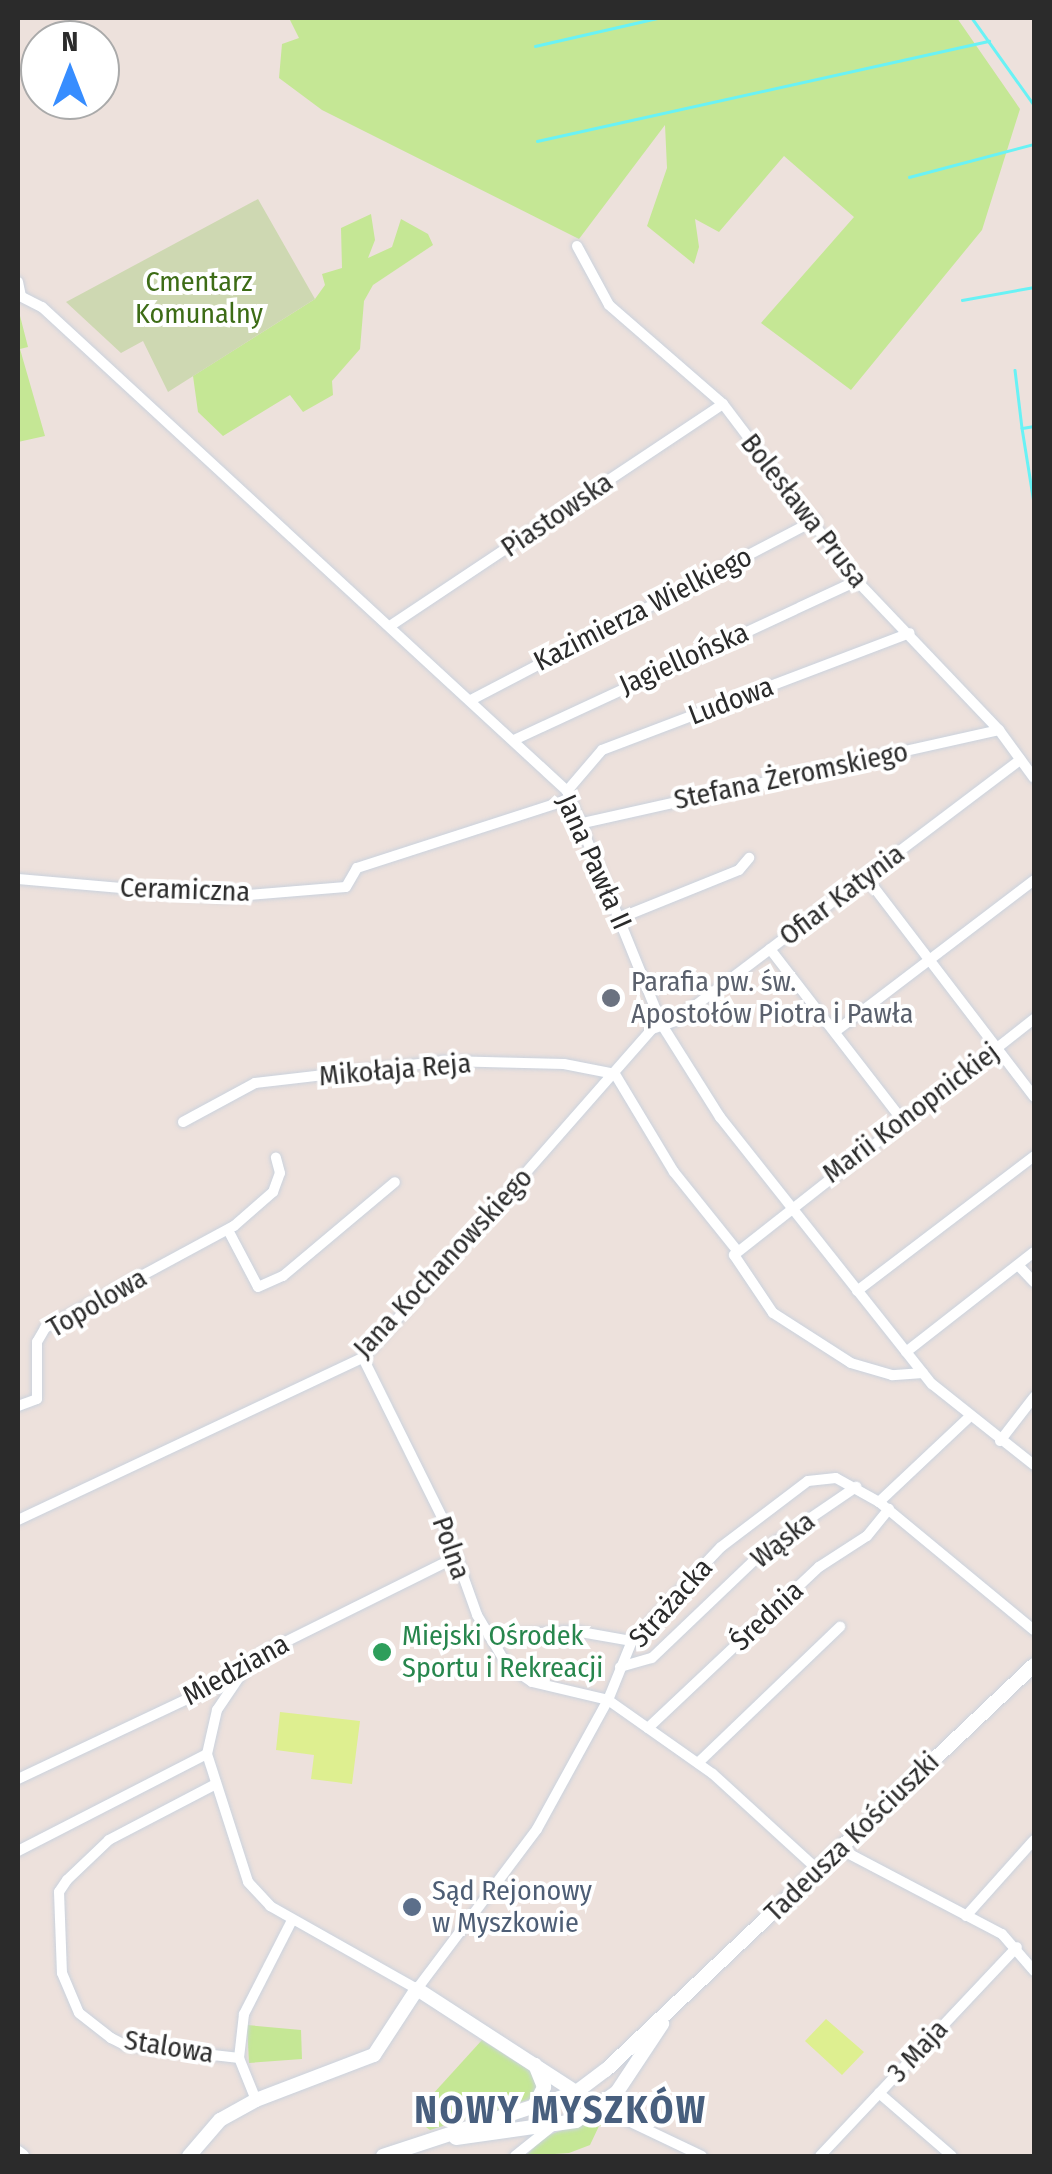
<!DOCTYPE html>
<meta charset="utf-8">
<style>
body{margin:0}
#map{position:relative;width:1052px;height:2174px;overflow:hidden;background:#ede1dc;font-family:"Fira Sans Condensed",sans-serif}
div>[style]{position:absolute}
.green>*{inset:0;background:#c5e795}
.cemetery>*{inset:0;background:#ced8b2}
.pitch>*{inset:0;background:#deef90}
.stream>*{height:2.5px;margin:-1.25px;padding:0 1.25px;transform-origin:1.25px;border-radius:1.25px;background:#69f2f5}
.roads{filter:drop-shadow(0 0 2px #cad2dd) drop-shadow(0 0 2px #cad2dd)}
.street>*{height:10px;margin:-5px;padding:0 5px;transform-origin:5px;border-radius:5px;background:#fff}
.secondary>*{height:14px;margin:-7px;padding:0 7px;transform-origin:7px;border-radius:7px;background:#fff}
.dots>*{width:28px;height:28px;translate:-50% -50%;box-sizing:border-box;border:5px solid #fff;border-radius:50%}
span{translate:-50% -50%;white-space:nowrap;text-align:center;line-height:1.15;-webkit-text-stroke:8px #fff;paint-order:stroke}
.park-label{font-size:28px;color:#3d6c16}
.street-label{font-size:28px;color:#2b2b2b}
.worship-label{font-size:28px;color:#5b616d}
.left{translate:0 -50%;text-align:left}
.leisure-label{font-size:28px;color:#27864d}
.service-label{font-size:28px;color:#4e5e75}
.district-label{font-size:38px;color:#485f7e;font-weight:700;letter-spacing:2.5px}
.frame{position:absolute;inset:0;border:20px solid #2b2b2b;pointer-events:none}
.north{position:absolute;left:20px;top:20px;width:100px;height:100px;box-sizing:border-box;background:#fff;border:2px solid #aaa;border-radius:50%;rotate:0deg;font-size:28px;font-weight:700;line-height:40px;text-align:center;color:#2b2b2b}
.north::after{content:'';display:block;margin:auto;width:35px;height:45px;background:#378dff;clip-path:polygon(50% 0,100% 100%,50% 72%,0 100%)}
</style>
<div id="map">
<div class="green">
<div style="clip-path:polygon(289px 18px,957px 18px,1020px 109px,982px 230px,851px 390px,761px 323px,854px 217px,784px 156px,719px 232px,695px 219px,699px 247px,694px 264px,647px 226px,667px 168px,665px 125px,579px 239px,322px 110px,279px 78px,282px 44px,299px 38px)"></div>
<div style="clip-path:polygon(371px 214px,375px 240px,368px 258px,392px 247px,401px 219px,428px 234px,433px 245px,373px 285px,364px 301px,360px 349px,332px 381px,333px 395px,303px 412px,290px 395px,223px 436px,198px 412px,193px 376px,315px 299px,325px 285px,322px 274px,342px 268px,341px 228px)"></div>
<div style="clip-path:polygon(18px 308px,28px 347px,20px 349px,45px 436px,18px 442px)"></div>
<div style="clip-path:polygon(247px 2025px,301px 2030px,302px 2059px,249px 2063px)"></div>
<div style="clip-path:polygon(482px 2040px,532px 2072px,538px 2089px,531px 2099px,430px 2130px,412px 2117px)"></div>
<div style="clip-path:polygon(593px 2118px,622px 2123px,599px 2126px,590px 2145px,569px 2153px,526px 2156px,544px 2137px)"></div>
</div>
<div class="cemetery">
<div style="clip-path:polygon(258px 199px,315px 299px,168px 392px,143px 341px,121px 353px,66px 302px)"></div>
</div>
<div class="pitch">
<div style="clip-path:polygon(280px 1712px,360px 1721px,352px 1784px,311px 1779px,314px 1755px,276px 1750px)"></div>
<div style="clip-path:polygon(826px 2019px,864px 2052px,842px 2075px,805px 2041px)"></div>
</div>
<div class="stream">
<div style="left:972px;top:18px;width:107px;rotate:54.5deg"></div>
<div style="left:535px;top:46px;width:125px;rotate:-12.9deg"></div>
<div style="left:537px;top:141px;width:463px;rotate:-12.5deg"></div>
<div style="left:909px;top:177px;width:129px;rotate:-14.8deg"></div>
<div style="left:962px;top:300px;width:73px;rotate:-10.2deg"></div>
<div style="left:1015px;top:370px;width:58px;rotate:83.1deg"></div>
<div style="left:1022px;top:428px;width:12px;rotate:-9deg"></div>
<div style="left:1022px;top:428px;width:76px;rotate:80.9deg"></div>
</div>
<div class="roads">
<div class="street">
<div style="left:577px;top:246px;width:67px;rotate:61.5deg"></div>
<div style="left:609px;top:305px;width:151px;rotate:41deg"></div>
<div style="left:723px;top:404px;width:222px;rotate:52.9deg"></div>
<div style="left:857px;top:581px;width:206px;rotate:46.4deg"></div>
<div style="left:999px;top:730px;width:59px;rotate:53.9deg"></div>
<div style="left:18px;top:282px;width:14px;rotate:78deg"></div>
<div style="left:18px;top:295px;width:27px;rotate:27deg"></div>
<div style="left:42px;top:307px;width:714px;rotate:42.67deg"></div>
<div style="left:567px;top:791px;width:253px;rotate:67.9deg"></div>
<div style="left:662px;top:1025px;width:109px;rotate:57.8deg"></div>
<div style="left:720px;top:1117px;width:341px;rotate:51.6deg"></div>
<div style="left:932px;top:1384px;width:130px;rotate:38.5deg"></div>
<div style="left:390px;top:626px;width:400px;rotate:-33.7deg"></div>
<div style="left:471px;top:700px;width:388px;rotate:-27.6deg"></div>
<div style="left:514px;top:740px;width:378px;rotate:-24.9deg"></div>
<div style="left:567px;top:791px;width:54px;rotate:-49.5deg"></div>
<div style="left:602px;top:750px;width:329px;rotate:-20.8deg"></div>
<div style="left:583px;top:823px;width:426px;rotate:-12.6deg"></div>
<div style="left:866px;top:877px;width:277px;rotate:52.6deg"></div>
<div style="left:18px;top:879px;width:207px;rotate:5deg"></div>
<div style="left:224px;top:897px;width:122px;rotate:-4.7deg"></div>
<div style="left:346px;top:887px;width:22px;rotate:-60deg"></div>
<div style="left:357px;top:868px;width:225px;rotate:-17.9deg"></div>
<div style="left:620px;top:918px;width:128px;rotate:-22deg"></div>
<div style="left:739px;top:870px;width:16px;rotate:-50deg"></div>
<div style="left:770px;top:949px;width:216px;rotate:52.3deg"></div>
<div style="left:836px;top:1031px;width:249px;rotate:-37.3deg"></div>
<div style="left:183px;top:1122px;width:82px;rotate:-28.4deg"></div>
<div style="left:255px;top:1083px;width:191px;rotate:-6.6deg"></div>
<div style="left:445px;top:1061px;width:119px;rotate:1.4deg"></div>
<div style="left:564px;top:1064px;width:52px;rotate:11.1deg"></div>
<div style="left:615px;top:1074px;width:114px;rotate:59deg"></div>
<div style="left:674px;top:1172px;width:99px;rotate:51.2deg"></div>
<div style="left:228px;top:1230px;width:64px;rotate:62.2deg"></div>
<div style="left:258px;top:1287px;width:27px;rotate:-24deg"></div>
<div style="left:283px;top:1276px;width:146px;rotate:-40deg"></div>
<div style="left:1018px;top:1265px;width:23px;rotate:47deg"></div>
<div style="left:857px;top:1291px;width:223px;rotate:-37.3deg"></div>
<div style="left:906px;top:1352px;width:162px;rotate:-38deg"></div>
<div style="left:363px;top:1358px;width:178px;rotate:63.6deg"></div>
<div style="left:442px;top:1517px;width:104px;rotate:70.3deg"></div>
<div style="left:477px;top:1615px;width:58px;rotate:59deg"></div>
<div style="left:507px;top:1665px;width:30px;rotate:34deg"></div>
<div style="left:532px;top:1682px;width:78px;rotate:13.3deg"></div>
<div style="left:608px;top:1700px;width:128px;rotate:35.2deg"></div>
<div style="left:713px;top:1774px;width:142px;rotate:42.4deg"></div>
<div style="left:923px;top:1373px;width:31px;rotate:176deg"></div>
<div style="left:892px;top:1375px;width:43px;rotate:-163.7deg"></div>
<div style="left:851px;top:1363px;width:93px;rotate:-147.3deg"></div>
<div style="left:773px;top:1313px;width:70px;rotate:-123.9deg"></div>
<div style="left:734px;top:1255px;width:382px;rotate:-38.2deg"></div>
<div style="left:18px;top:1406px;width:20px;rotate:-20deg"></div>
<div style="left:37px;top:1399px;width:57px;rotate:-90deg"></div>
<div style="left:37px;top:1342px;width:16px;rotate:-60deg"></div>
<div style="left:45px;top:1328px;width:215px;rotate:-28.4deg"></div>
<div style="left:234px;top:1226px;width:52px;rotate:-41.1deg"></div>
<div style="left:273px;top:1192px;width:20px;rotate:-70deg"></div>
<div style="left:280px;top:1173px;width:16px;rotate:-105deg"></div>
<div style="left:1000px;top:1441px;width:56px;rotate:-52.3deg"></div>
<div style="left:879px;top:1502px;width:122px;rotate:-43.3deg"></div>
<div style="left:18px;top:1520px;width:381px;rotate:-25.2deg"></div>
<div style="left:363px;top:1358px;width:438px;rotate:-48.7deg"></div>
<div style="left:652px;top:1029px;width:24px;rotate:-19deg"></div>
<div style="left:675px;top:1021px;width:433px;rotate:-37.1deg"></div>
<div style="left:489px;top:1636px;width:86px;rotate:-3.3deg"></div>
<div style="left:575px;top:1631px;width:58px;rotate:10deg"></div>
<div style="left:620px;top:1667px;width:33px;rotate:-16deg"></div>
<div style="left:652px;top:1658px;width:161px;rotate:-43.7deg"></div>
<div style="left:768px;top:1547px;width:107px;rotate:-34.3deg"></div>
<div style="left:242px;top:1673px;width:45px;rotate:124deg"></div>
<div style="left:217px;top:1710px;width:45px;rotate:102.8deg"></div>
<div style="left:207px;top:1754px;width:134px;rotate:72.2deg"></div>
<div style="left:248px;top:1882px;width:33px;rotate:47deg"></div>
<div style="left:270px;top:1906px;width:169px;rotate:29.5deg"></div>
<div style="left:417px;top:1989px;width:200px;rotate:-53.1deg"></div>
<div style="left:537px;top:1829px;width:147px;rotate:-61.2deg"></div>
<div style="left:608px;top:1700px;width:64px;rotate:-67.9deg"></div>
<div style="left:632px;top:1641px;width:129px;rotate:-46.6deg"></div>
<div style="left:721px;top:1547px;width:109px;rotate:-37.2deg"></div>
<div style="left:808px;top:1481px;width:28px;rotate:-6deg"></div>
<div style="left:836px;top:1478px;width:49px;rotate:29.2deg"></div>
<div style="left:879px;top:1502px;width:201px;rotate:39.6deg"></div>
<div style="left:648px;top:1728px;width:235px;rotate:-43.3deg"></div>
<div style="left:819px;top:1567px;width:57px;rotate:-32.9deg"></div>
<div style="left:867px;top:1536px;width:35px;rotate:-51deg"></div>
<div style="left:698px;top:1763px;width:197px;rotate:-43.8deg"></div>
<div style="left:18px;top:1779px;width:248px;rotate:-25.3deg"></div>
<div style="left:242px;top:1673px;width:29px;rotate:-44deg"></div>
<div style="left:263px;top:1653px;width:213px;rotate:-26.4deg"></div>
<div style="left:214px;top:1785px;width:119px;rotate:152.4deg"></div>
<div style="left:109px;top:1840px;width:58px;rotate:136.4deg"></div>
<div style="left:67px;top:1880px;width:14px;rotate:124deg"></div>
<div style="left:59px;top:1892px;width:81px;rotate:87.9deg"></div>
<div style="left:62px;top:1973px;width:43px;rotate:67deg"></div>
<div style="left:79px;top:2013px;width:41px;rotate:38deg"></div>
<div style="left:111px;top:2038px;width:16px;rotate:27deg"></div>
<div style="left:125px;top:2045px;width:115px;rotate:6.5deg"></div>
<div style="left:239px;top:2058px;width:45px;rotate:68deg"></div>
<div style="left:840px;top:1849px;width:183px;rotate:27.7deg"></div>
<div style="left:1002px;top:1934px;width:49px;rotate:49.1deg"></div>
<div style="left:18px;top:1851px;width:212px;rotate:-27.2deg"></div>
<div style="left:966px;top:1916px;width:102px;rotate:-48.2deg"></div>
<div style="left:239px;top:2058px;width:44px;rotate:-83.5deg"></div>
<div style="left:244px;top:2014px;width:106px;rotate:-62.9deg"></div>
<div style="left:617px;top:2092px;width:16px;rotate:68deg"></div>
<div style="left:623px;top:2107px;width:27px;rotate:39deg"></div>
<div style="left:879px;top:2093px;width:96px;rotate:40.8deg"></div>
<div style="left:599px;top:2107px;width:114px;rotate:25.4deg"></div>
<div style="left:515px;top:2156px;width:45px;rotate:-38.7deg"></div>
<div style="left:820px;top:2156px;width:287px;rotate:-46.7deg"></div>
</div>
<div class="secondary">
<div style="left:533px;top:2108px;width:24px;rotate:-62deg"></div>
<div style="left:544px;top:2087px;width:24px;rotate:-112deg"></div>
<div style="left:456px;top:2138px;width:121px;rotate:-8.1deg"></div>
<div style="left:576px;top:2121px;width:50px;rotate:-35.3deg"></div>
<div style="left:617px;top:2092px;width:82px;rotate:-56.5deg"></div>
<div style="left:18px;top:2153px;width:5px;rotate:37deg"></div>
<div style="left:189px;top:2156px;width:48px;rotate:-49.3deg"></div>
<div style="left:220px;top:2120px;width:41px;rotate:-29.1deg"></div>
<div style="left:256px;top:2100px;width:126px;rotate:-20.9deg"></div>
<div style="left:374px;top:2055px;width:79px;rotate:-56.9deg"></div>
<div style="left:417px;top:1989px;width:217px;rotate:33deg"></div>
<div style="left:383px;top:2156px;width:202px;rotate:-18.2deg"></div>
<div style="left:575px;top:2093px;width:39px;rotate:-37deg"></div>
<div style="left:606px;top:2070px;width:589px;rotate:-43.42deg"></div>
</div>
</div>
<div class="dots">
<div style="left:611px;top:998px;background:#6b7280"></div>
<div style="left:382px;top:1652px;background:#2e9e5b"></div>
<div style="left:412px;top:1907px;background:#5c6f8a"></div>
</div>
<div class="park-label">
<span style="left:199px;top:298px">Cmentarz<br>Komunalny</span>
</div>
<div class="street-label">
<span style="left:804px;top:511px;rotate:52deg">Bolesława Prusa</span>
<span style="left:557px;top:515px;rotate:-34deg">Piastowska</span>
<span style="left:643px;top:609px;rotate:-27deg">Kazimierza Wielkiego</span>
<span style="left:684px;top:659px;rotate:-24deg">Jagiellońska</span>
<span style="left:731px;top:701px;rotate:-21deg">Ludowa</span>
<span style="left:791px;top:776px;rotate:-12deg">Stefana Żeromskiego</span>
<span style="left:594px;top:862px;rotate:66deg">Jana Pawła II</span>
<span style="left:185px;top:890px;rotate:2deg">Ceramiczna</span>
<span style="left:842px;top:895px;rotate:-37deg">Ofiar Katynia</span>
<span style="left:395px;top:1070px;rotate:-5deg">Mikołaja Reja</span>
<span style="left:911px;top:1113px;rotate:-37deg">Marii Konopnickiej</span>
<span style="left:443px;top:1263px;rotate:-47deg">Jana Kochanowskiego</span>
<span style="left:97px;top:1303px;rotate:-30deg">Topolowa</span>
<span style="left:783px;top:1540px;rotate:-38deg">Wąska</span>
<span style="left:451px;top:1548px;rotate:71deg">Polna</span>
<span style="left:671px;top:1603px;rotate:-48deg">Strażacka</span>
<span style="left:767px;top:1616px;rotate:-43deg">Średnia</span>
<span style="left:236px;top:1670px;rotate:-29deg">Miedziana</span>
<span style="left:852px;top:1837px;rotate:-44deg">Tadeusza Kościuszki</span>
<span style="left:169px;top:2047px;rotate:9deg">Stalowa</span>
<span style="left:918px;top:2051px;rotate:-47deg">3 Maja</span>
</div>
<div class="worship-label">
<span class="left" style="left:631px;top:998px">Parafia pw. św.<br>Apostołów Piotra i Pawła</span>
</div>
<div class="leisure-label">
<span class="left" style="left:402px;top:1652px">Miejski Ośrodek<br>Sportu i Rekreacji</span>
</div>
<div class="service-label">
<span class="left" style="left:432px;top:1907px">Sąd Rejonowy<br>w Myszkowie</span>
</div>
<div class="district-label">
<span style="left:561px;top:2111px">NOWY MYSZKÓW</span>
</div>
<div class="frame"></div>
<div class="north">N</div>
</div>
